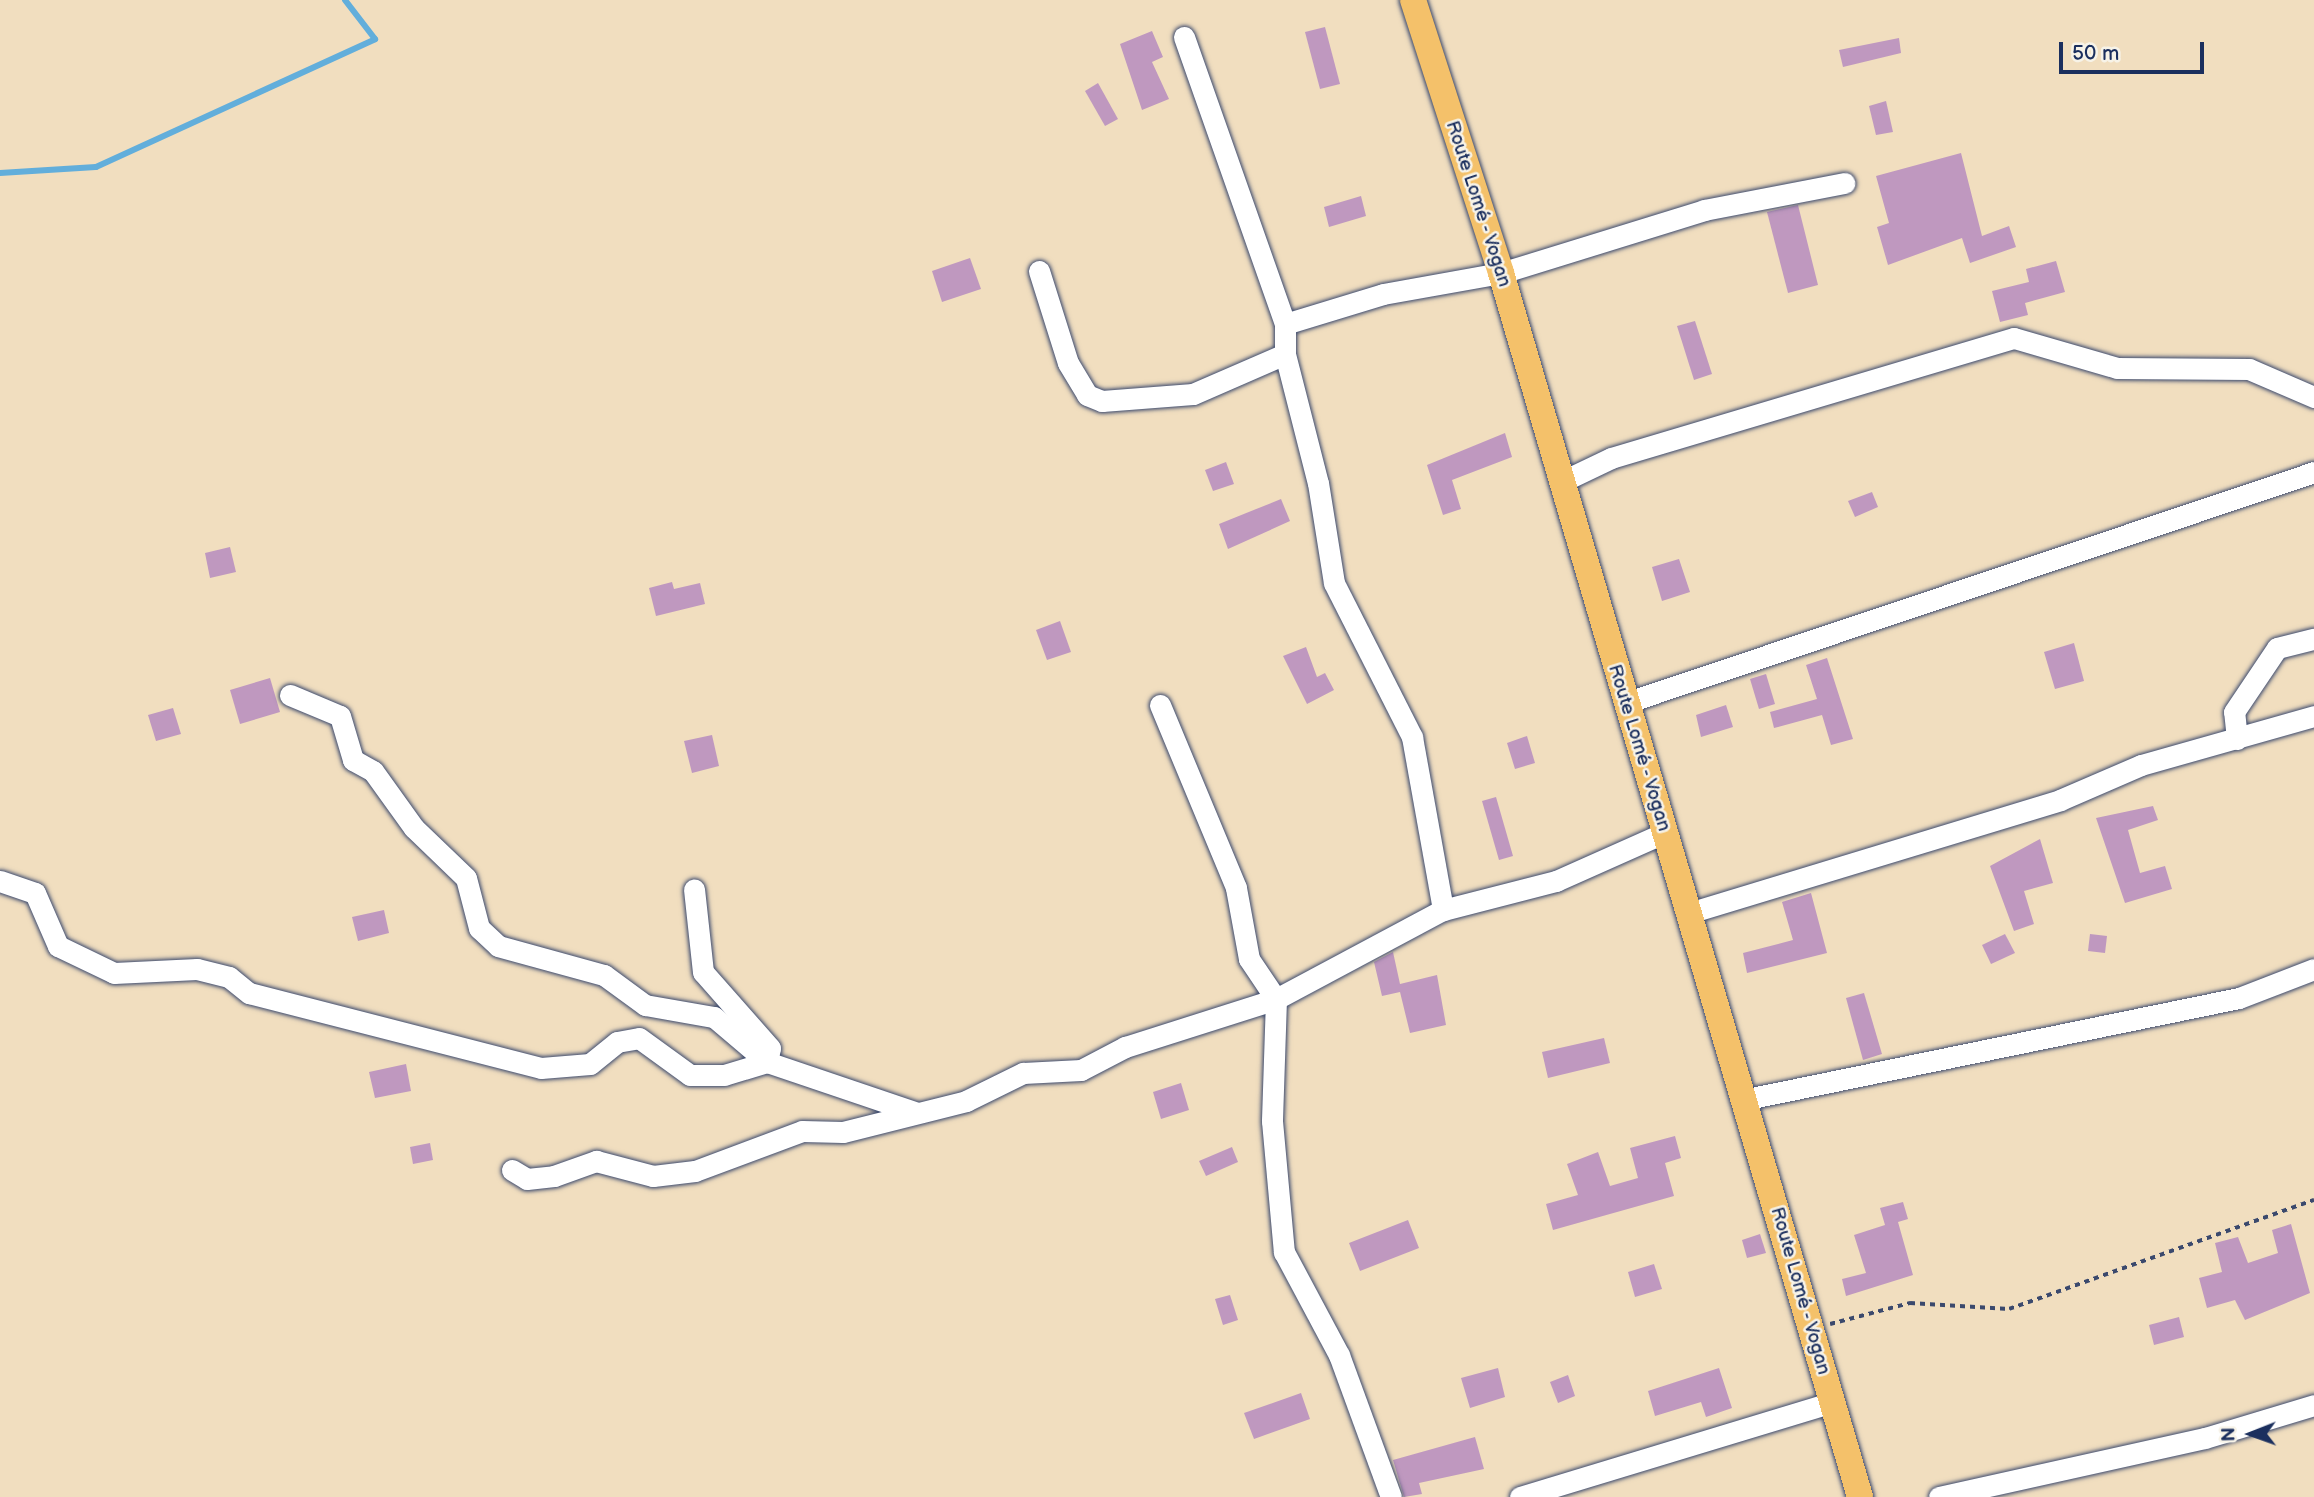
<!DOCTYPE html>
<meta charset="utf-8">
<style>
body{margin:0}
#map{position:relative;width:2314px;height:1497px;overflow:hidden;background:#f1debf;font-family:"Balsamiq Sans",sans-serif}
div>[style]{position:absolute}
.stream>*{height:6px;margin:-3px;padding:0 3px;transform-origin:3px;border-radius:3px;background:#62aedb}
.building>*{inset:0;background:#bf98bf}
.path>*{height:3.5px;margin-top:-1.75px;transform-origin:0;background:repeating-linear-gradient(90deg,#3b496d 0 5px,transparent 0 10px)}
.roads{filter:drop-shadow(0 0 2px #3b496d) drop-shadow(0 0 2px #3b496d)}
.minor>*{height:21px;margin:-10.5px;padding:0 10.5px;transform-origin:10.5px;border-radius:10.5px;background:#fff}
.major>*{height:26px;margin:-13px;padding:0 13px;transform-origin:13px;border-radius:13px;background:#f4c16a}
span{translate:-50% -50%;white-space:nowrap;text-align:center;line-height:1.15;-webkit-text-stroke:5px #f7f3e8;paint-order:stroke}
.street-label{font-size:19px;color:#1b2f5e}
.north{position:absolute;left:2216px;top:1399px;width:70px;height:70px;-webkit-text-stroke:5px #f7f3e8;paint-order:stroke;rotate:269deg;font-size:19px;font-weight:700;line-height:28px;text-align:center;color:#1b2f5e}
.north::after{content:'';display:block;margin:auto;width:24px;height:32px;background:#1b2f5e;clip-path:polygon(50% 0,100% 100%,50% 72%,0 100%)}
.scale{position:absolute;left:2059px;top:42px;width:145px;height:32px;box-sizing:border-box;border:4px solid #1b2f5e;border-top:0;padding-left:9px;font-size:21px;line-height:24px;white-space:nowrap;color:#1b2f5e;-webkit-text-stroke:5px #f7f3e8;paint-order:stroke}
</style>
<div id="map">
<div class="stream">
<div style="left:0;top:173px;width:96px;rotate:-3.6deg"></div>
<div style="left:96px;top:167px;width:307px;rotate:-24.6deg"></div>
<div style="left:375px;top:39px;width:49px;rotate:-127.6deg"></div>
</div>
<div class="building">
<div style="clip-path:polygon(1325px 27px,1340px 84px,1320px 89px,1305px 32px)"></div>
<div style="clip-path:polygon(1152px 31px,1163px 57px,1152px 62px,1169px 99px,1142px 110px,1120px 44px)"></div>
<div style="clip-path:polygon(1899px 38px,1901px 53px,1843px 67px,1839px 50px)"></div>
<div style="clip-path:polygon(1098px 83px,1118px 119px,1105px 126px,1085px 91px)"></div>
<div style="clip-path:polygon(1886px 101px,1893px 132px,1876px 135px,1869px 106px)"></div>
<div style="clip-path:polygon(1961px 153px,1982px 236px,2009px 226px,2016px 247px,1970px 263px,1962px 238px,1888px 265px,1877px 227px,1889px 223px,1876px 176px)"></div>
<div style="clip-path:polygon(1361px 196px,1366px 216px,1329px 227px,1324px 207px)"></div>
<div style="clip-path:polygon(1798px 205px,1818px 285px,1788px 293px,1767px 212px)"></div>
<div style="clip-path:polygon(970px 258px,981px 289px,942px 302px,932px 271px)"></div>
<div style="clip-path:polygon(2056px 261px,2065px 292px,2025px 303px,2028px 315px,2000px 322px,1992px 291px,2029px 282px,2026px 269px)"></div>
<div style="clip-path:polygon(1695px 321px,1712px 374px,1694px 380px,1677px 326px)"></div>
<div style="clip-path:polygon(1505px 433px,1512px 457px,1452px 480px,1461px 509px,1443px 515px,1427px 465px)"></div>
<div style="clip-path:polygon(1226px 462px,1234px 484px,1213px 491px,1205px 470px)"></div>
<div style="clip-path:polygon(1872px 492px,1878px 507px,1855px 517px,1848px 501px)"></div>
<div style="clip-path:polygon(1281px 499px,1290px 521px,1228px 549px,1219px 524px)"></div>
<div style="clip-path:polygon(230px 547px,236px 572px,210px 578px,205px 553px)"></div>
<div style="clip-path:polygon(1679px 559px,1690px 592px,1662px 601px,1652px 567px)"></div>
<div style="clip-path:polygon(672px 582px,674px 589px,700px 583px,705px 604px,656px 616px,649px 588px)"></div>
<div style="clip-path:polygon(1060px 621px,1071px 652px,1047px 660px,1036px 630px)"></div>
<div style="clip-path:polygon(2074px 643px,2084px 681px,2055px 689px,2044px 652px)"></div>
<div style="clip-path:polygon(1306px 647px,1317px 677px,1325px 673px,1334px 690px,1307px 704px,1283px 656px)"></div>
<div style="clip-path:polygon(1827px 658px,1853px 739px,1831px 745px,1822px 715px,1774px 728px,1770px 712px,1817px 699px,1806px 665px)"></div>
<div style="clip-path:polygon(1766px 674px,1775px 704px,1759px 709px,1750px 679px)"></div>
<div style="clip-path:polygon(270px 678px,280px 712px,240px 724px,230px 690px)"></div>
<div style="clip-path:polygon(1726px 705px,1733px 727px,1701px 737px,1696px 715px)"></div>
<div style="clip-path:polygon(173px 708px,181px 734px,156px 741px,148px 715px)"></div>
<div style="clip-path:polygon(712px 735px,719px 766px,692px 773px,684px 741px)"></div>
<div style="clip-path:polygon(1527px 736px,1535px 763px,1515px 769px,1507px 743px)"></div>
<div style="clip-path:polygon(1496px 797px,1513px 856px,1499px 860px,1482px 801px)"></div>
<div style="clip-path:polygon(2153px 806px,2158px 820px,2128px 830px,2140px 873px,2165px 866px,2172px 889px,2125px 903px,2096px 818px)"></div>
<div style="clip-path:polygon(2040px 839px,2053px 883px,2024px 891px,2034px 924px,2014px 931px,1990px 866px)"></div>
<div style="clip-path:polygon(1811px 893px,1827px 953px,1747px 973px,1743px 953px,1793px 940px,1782px 902px)"></div>
<div style="clip-path:polygon(384px 910px,389px 933px,358px 941px,352px 917px)"></div>
<div style="clip-path:polygon(2005px 934px,2015px 953px,1991px 964px,1982px 945px)"></div>
<div style="clip-path:polygon(2090px 934px,2107px 936px,2105px 953px,2088px 951px)"></div>
<div style="clip-path:polygon(1393px 952px,1400px 984px,1437px 975px,1446px 1025px,1410px 1033px,1400px 992px,1382px 996px,1374px 962px)"></div>
<div style="clip-path:polygon(1864px 993px,1882px 1054px,1863px 1060px,1846px 998px)"></div>
<div style="clip-path:polygon(1604px 1038px,1610px 1063px,1548px 1078px,1542px 1052px)"></div>
<div style="clip-path:polygon(406px 1064px,411px 1091px,375px 1098px,369px 1072px)"></div>
<div style="clip-path:polygon(1181px 1083px,1189px 1110px,1161px 1119px,1153px 1092px)"></div>
<div style="clip-path:polygon(1675px 1136px,1681px 1158px,1665px 1163px,1674px 1196px,1553px 1230px,1546px 1204px,1578px 1195px,1567px 1164px,1598px 1152px,1610px 1186px,1638px 1178px,1630px 1148px)"></div>
<div style="clip-path:polygon(430px 1143px,433px 1160px,413px 1164px,410px 1147px)"></div>
<div style="clip-path:polygon(1232px 1147px,1238px 1162px,1206px 1176px,1199px 1161px)"></div>
<div style="clip-path:polygon(1903px 1202px,1908px 1219px,1898px 1222px,1913px 1275px,1846px 1296px,1842px 1279px,1866px 1273px,1854px 1235px,1885px 1225px,1880px 1208px)"></div>
<div style="clip-path:polygon(1408px 1220px,1419px 1248px,1360px 1271px,1349px 1243px)"></div>
<div style="clip-path:polygon(2291px 1224px,2310px 1293px,2245px 1320px,2235px 1300px,2207px 1308px,2199px 1278px,2222px 1272px,2215px 1243px,2238px 1237px,2248px 1263px,2278px 1253px,2272px 1230px)"></div>
<div style="clip-path:polygon(1760px 1234px,1766px 1253px,1747px 1258px,1742px 1240px)"></div>
<div style="clip-path:polygon(1654px 1264px,1662px 1289px,1635px 1297px,1628px 1272px)"></div>
<div style="clip-path:polygon(1230px 1295px,1238px 1320px,1223px 1325px,1215px 1299px)"></div>
<div style="clip-path:polygon(2179px 1317px,2184px 1337px,2154px 1345px,2149px 1325px)"></div>
<div style="clip-path:polygon(1498px 1368px,1505px 1397px,1470px 1408px,1461px 1378px)"></div>
<div style="clip-path:polygon(1719px 1368px,1732px 1408px,1706px 1417px,1701px 1402px,1655px 1416px,1648px 1391px)"></div>
<div style="clip-path:polygon(1568px 1375px,1575px 1396px,1558px 1403px,1550px 1382px)"></div>
<div style="clip-path:polygon(1301px 1393px,1310px 1419px,1254px 1439px,1244px 1413px)"></div>
<div style="clip-path:polygon(1475px 1437px,1484px 1469px,1419px 1483px,1422px 1494px,1404px 1497px,1393px 1460px)"></div>
</div>
<div class="path">
<div style="left:1830px;top:1324px;width:83px;rotate:-14.7deg"></div>
<div style="left:1910px;top:1303px;width:99px;rotate:3.5deg"></div>
<div style="left:2009px;top:1309px;width:324px;rotate:-19.7deg"></div>
</div>
<div class="roads">
<div class="minor">
<div style="left:1184px;top:37px;width:304px;rotate:70.6deg"></div>
<div style="left:1285px;top:324px;width:30px;rotate:90deg"></div>
<div style="left:1285px;top:354px;width:133px;rotate:75.7deg"></div>
<div style="left:1318px;top:483px;width:101px;rotate:80.9deg"></div>
<div style="left:1334px;top:583px;width:173px;rotate:63.1deg"></div>
<div style="left:1412px;top:737px;width:176px;rotate:79.8deg"></div>
<div style="left:1039px;top:271px;width:96px;rotate:72.5deg"></div>
<div style="left:1068px;top:363px;width:37px;rotate:59deg"></div>
<div style="left:1087px;top:395px;width:16px;rotate:22deg"></div>
<div style="left:1102px;top:401px;width:91px;rotate:-4.4deg"></div>
<div style="left:1193px;top:394px;width:100px;rotate:-23.5deg"></div>
<div style="left:1285px;top:324px;width:102px;rotate:-17deg"></div>
<div style="left:1383px;top:294px;width:120px;rotate:-10.1deg"></div>
<div style="left:1501px;top:273px;width:213px;rotate:-17.2deg"></div>
<div style="left:1704px;top:210px;width:143px;rotate:-10.9deg"></div>
<div style="left:1561px;top:482px;width:55px;rotate:-25.6deg"></div>
<div style="left:1611px;top:458px;width:420px;rotate:-16.6deg"></div>
<div style="left:2014px;top:338px;width:107px;rotate:16.2deg"></div>
<div style="left:2117px;top:368px;width:132px;rotate:0.4deg"></div>
<div style="left:2249px;top:369px;width:71px;rotate:23.3deg"></div>
<div style="left:290px;top:695px;width:54px;rotate:22.8deg"></div>
<div style="left:340px;top:716px;width:46px;rotate:73.5deg"></div>
<div style="left:353px;top:760px;width:23px;rotate:29deg"></div>
<div style="left:373px;top:771px;width:70px;rotate:54.3deg"></div>
<div style="left:414px;top:828px;width:72px;rotate:43.9deg"></div>
<div style="left:466px;top:878px;width:52px;rotate:75.4deg"></div>
<div style="left:479px;top:928px;width:26px;rotate:43deg"></div>
<div style="left:498px;top:946px;width:110px;rotate:15.3deg"></div>
<div style="left:604px;top:975px;width:51px;rotate:36.2deg"></div>
<div style="left:645px;top:1005px;width:70px;rotate:9.9deg"></div>
<div style="left:714px;top:1017px;width:70px;rotate:40.3deg"></div>
<div style="left:767px;top:1062px;width:14px;rotate:-78deg"></div>
<div style="left:770px;top:1048px;width:101px;rotate:-131.4deg"></div>
<div style="left:703px;top:972px;width:83px;rotate:-96.2deg"></div>
<div style="left:1625px;top:703px;width:727px;rotate:-18.53deg"></div>
<div style="left:1160px;top:705px;width:198px;rotate:67.4deg"></div>
<div style="left:1236px;top:888px;width:72px;rotate:79.6deg"></div>
<div style="left:1249px;top:959px;width:48px;rotate:56deg"></div>
<div style="left:1276px;top:999px;width:122px;rotate:91.9deg"></div>
<div style="left:1272px;top:1121px;width:132px;rotate:84.8deg"></div>
<div style="left:1284px;top:1252px;width:117px;rotate:61.9deg"></div>
<div style="left:1339px;top:1355px;width:151px;rotate:69.9deg"></div>
<div style="left:2237px;top:739px;width:27px;rotate:-96deg"></div>
<div style="left:2234px;top:712px;width:77px;rotate:-56.1deg"></div>
<div style="left:2277px;top:648px;width:38px;rotate:-14deg"></div>
<div style="left:0;top:881px;width:37px;rotate:19deg"></div>
<div style="left:35px;top:893px;width:58px;rotate:66.5deg"></div>
<div style="left:58px;top:946px;width:62px;rotate:25.7deg"></div>
<div style="left:114px;top:973px;width:83px;rotate:-2.8deg"></div>
<div style="left:197px;top:969px;width:33px;rotate:14deg"></div>
<div style="left:229px;top:977px;width:26px;rotate:39deg"></div>
<div style="left:249px;top:993px;width:301px;rotate:14.4deg"></div>
<div style="left:541px;top:1068px;width:49px;rotate:-4.7deg"></div>
<div style="left:590px;top:1064px;width:35px;rotate:-39deg"></div>
<div style="left:617px;top:1042px;width:22px;rotate:-10deg"></div>
<div style="left:639px;top:1038px;width:63px;rotate:36deg"></div>
<div style="left:690px;top:1075px;width:34px"></div>
<div style="left:724px;top:1075px;width:45px;rotate:-16.8deg"></div>
<div style="left:767px;top:1062px;width:156px;rotate:18.7deg"></div>
<div style="left:1689px;top:913px;width:388px;rotate:-16.9deg"></div>
<div style="left:2060px;top:800px;width:88px;rotate:-23.4deg"></div>
<div style="left:2141px;top:765px;width:180px;rotate:-15.8deg"></div>
<div style="left:1742px;top:1100px;width:507px;rotate:-11.6deg"></div>
<div style="left:2239px;top:998px;width:80px;rotate:-21.1deg"></div>
<div style="left:512px;top:1170px;width:17px;rotate:31deg"></div>
<div style="left:527px;top:1179px;width:27px;rotate:-6deg"></div>
<div style="left:554px;top:1176px;width:45px;rotate:-19.7deg"></div>
<div style="left:596px;top:1161px;width:59px;rotate:14.7deg"></div>
<div style="left:653px;top:1176px;width:42px;rotate:-6.8deg"></div>
<div style="left:695px;top:1171px;width:114px;rotate:-20.5deg"></div>
<div style="left:802px;top:1131px;width:41px;rotate:1.4deg"></div>
<div style="left:843px;top:1132px;width:127px;rotate:-14.1deg"></div>
<div style="left:966px;top:1101px;width:64px;rotate:-26.2deg"></div>
<div style="left:1023px;top:1073px;width:58px;rotate:-3deg"></div>
<div style="left:1081px;top:1070px;width:50px;rotate:-27.6deg"></div>
<div style="left:1125px;top:1047px;width:158px;rotate:-17.6deg"></div>
<div style="left:1276px;top:999px;width:189px;rotate:-28.1deg"></div>
<div style="left:1443px;top:910px;width:117px;rotate:-14.4deg"></div>
<div style="left:1556px;top:881px;width:118px;rotate:-24deg"></div>
<div style="left:1520px;top:1497px;width:326px;rotate:-16.9deg"></div>
<div style="left:1939px;top:1497px;width:272px;rotate:-12.5deg"></div>
<div style="left:2205px;top:1438px;width:114px;rotate:-16.8deg"></div>
</div>
<div class="major">
<div style="left:1413px;top:0;width:287px;rotate:72.1deg"></div>
<div style="left:1501px;top:273px;width:1276px;rotate:73.65deg"></div>
</div>
</div>
<div class="street-label">
<span style="left:1478px;top:204px;rotate:72deg">Route Lomé - Vogan</span>
<span style="left:1639px;top:748px;rotate:73deg">Route Lomé - Vogan</span>
<span style="left:1800px;top:1291px;rotate:74deg">Route Lomé - Vogan</span>
</div>
<div class="north">N</div>
<div class="scale">50 m</div>
</div>
